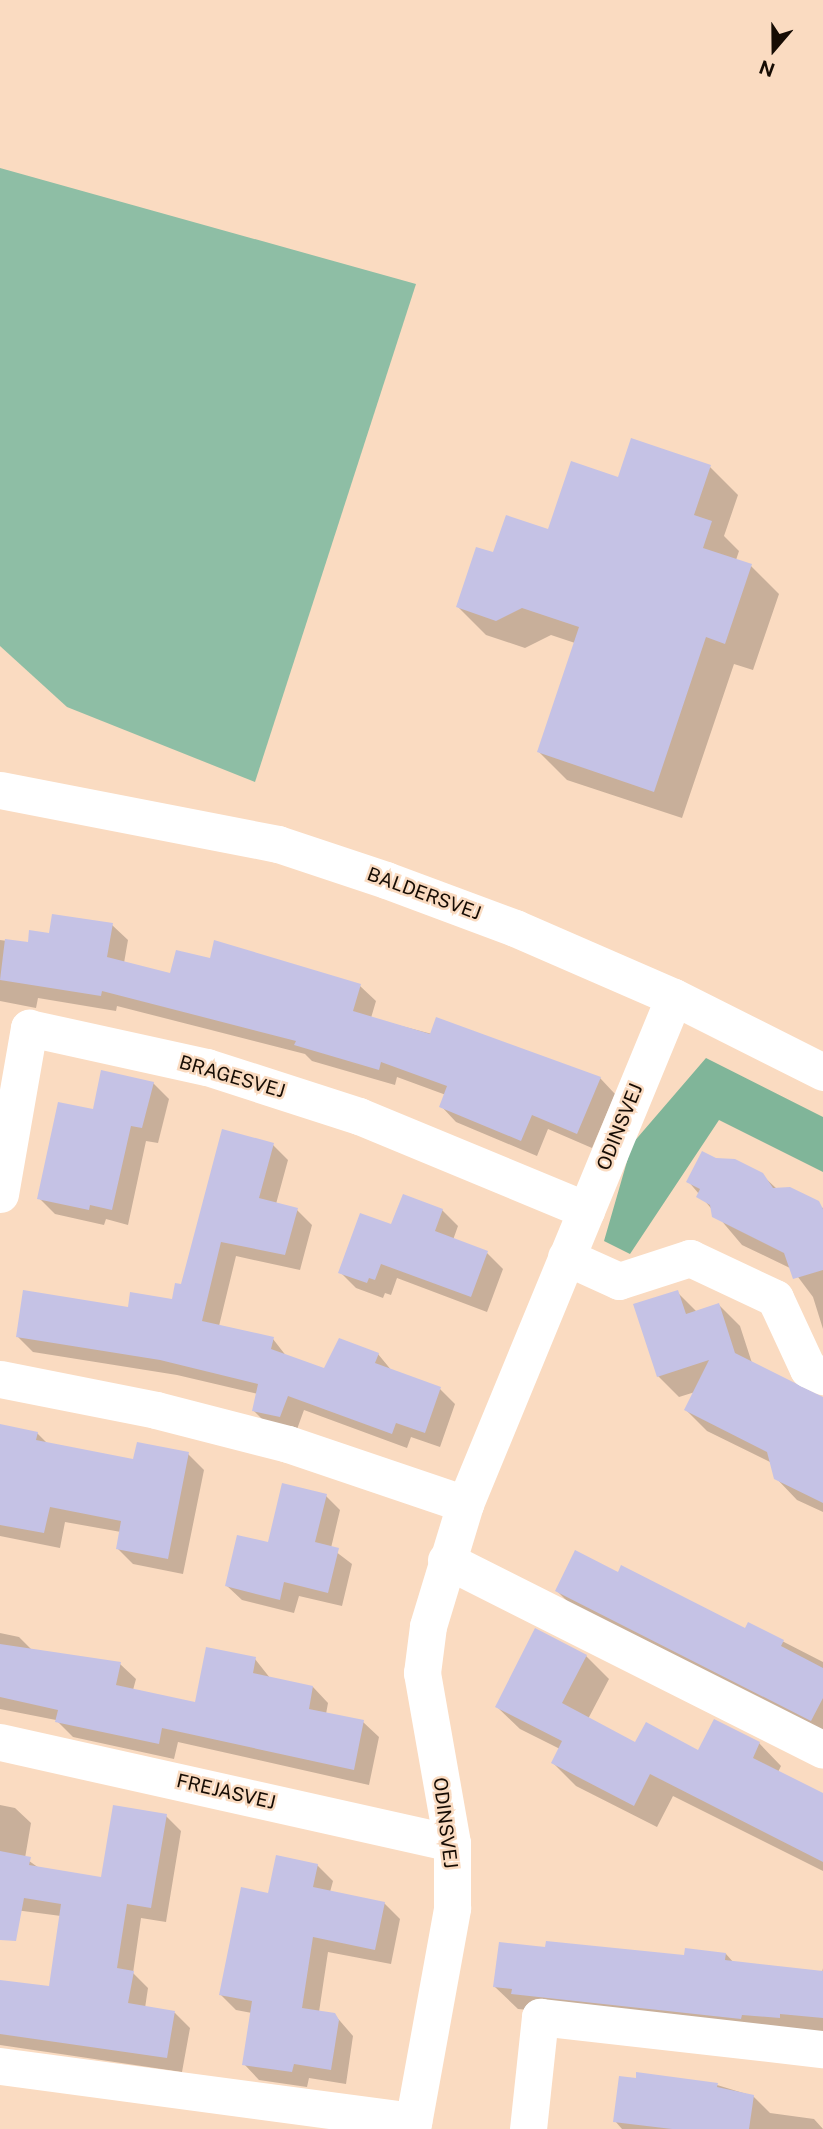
<!DOCTYPE html>
<style>
body{margin:0}
#map{position:relative;width:823px;height:2129px;overflow:hidden;background:#fadbc1;font-family:"Public Sans",sans-serif}
div>[style]{position:absolute}
.green>*{inset:0;background:#8ebea5}
.forest>*{inset:0;background:#80b599}
.shadow>*{inset:0;background:#0003}
.building>*{inset:0;background:#c5c2e5}
.minor>*{height:37px;margin:-18.5px;padding:0 18.5px;transform-origin:18.5px;border-radius:18.5px;background:#fff}
span{translate:-50% -50%;white-space:nowrap;text-align:center;line-height:1.15;-webkit-text-stroke:5px #fadbc1;paint-order:stroke}
.street-label{font-size:19px;color:#160c04}
.north{position:absolute;left:739px;top:14px;width:70px;height:70px;-webkit-text-stroke:5px #fadbc1;paint-order:stroke;rotate:200deg;font-size:19px;font-weight:700;line-height:28px;text-align:center;color:#160c04}
.north::after{content:'';display:block;margin:auto;width:24px;height:32px;background:#160c04;clip-path:polygon(50% 0,100% 100%,50% 72%,0 100%)}
</style>
<div id="map">
<div class="green">
<div style="clip-path:polygon(0 168px,416px 284px,255px 782px,67px 707px,0 646px)"></div>
</div>
<div class="forest">
<div style="clip-path:polygon(706px 1058px,823px 1117px,823px 1172px,719px 1120px,630px 1254px,604px 1241px,632px 1144px)"></div>
</div>
<div class="shadow">
<div style="clip-path:polygon(710px 467px,738px 495px,724px 536px,739px 551px,736px 560px,751px 566px,779px 594px,753px 670px,734px 664px,682px 818px,567px 780px,539px 752px,575px 643px,551px 635px,525px 648px,486px 635px,458px 607px,494px 555px,549px 531px,619px 479px)"></div>
<div style="clip-path:polygon(112px 925px,128px 940px,124px 963px,171px 975px,360px 986px,376px 1001px,371px 1018px,600px 1078px,615px 1094px,592px 1148px,548px 1129px,537px 1156px,456px 1122px,441px 1106px,446px 1095px,397px 1077px,395px 1085px,312px 1061px,305px 1054px,117px 1006px,116px 1011px,38px 998px,36px 1008px,0 1001px,0 940px,29px 944px,50px 935px)"></div>
<div style="clip-path:polygon(153px 1083px,169px 1099px,158px 1143px,146px 1141px,128px 1225px,106px 1219px,104px 1225px,55px 1214px,39px 1198px,94px 1111px)"></div>
<div style="clip-path:polygon(273px 1145px,288px 1160px,276px 1204px,297px 1210px,312px 1225px,300px 1270px,236px 1256px,219px 1326px,273px 1339px,287px 1357px,325px 1371px,378px 1354px,392px 1371px,440px 1389px,455px 1404px,440px 1447px,411px 1437px,407px 1448px,304px 1410px,296px 1432px,269px 1426px,254px 1411px,258px 1394px,177px 1375px,33px 1352px,18px 1337px,173px 1301px)"></div>
<div style="clip-path:polygon(762px 1175px,777px 1189px,823px 1208px,823px 1329px,813px 1297px,792px 1269px,742px 1245px,688px 1181px)"></div>
<div style="clip-path:polygon(442px 1210px,458px 1226px,453px 1240px,487px 1253px,503px 1269px,487px 1312px,397px 1278px,391px 1295px,385px 1293px,383px 1298px,356px 1288px,340px 1272px)"></div>
<div style="clip-path:polygon(677px 1292px,697px 1312px,719px 1305px,740px 1326px,752px 1363px,823px 1398px,823px 1512px,797px 1500px,776px 1478px,772px 1463px,707px 1431px,686px 1410px,695px 1392px,679px 1397px,658px 1376px)"></div>
<div style="clip-path:polygon(0 1426px,37px 1433px,48px 1444px,135px 1461px,188px 1454px,204px 1470px,183px 1574px,133px 1564px,117px 1548px,121px 1532px,65px 1522px,60px 1548px,0 1536px)"></div>
<div style="clip-path:polygon(326px 1496px,340px 1510px,331px 1548px,352px 1564px,342px 1606px,299px 1596px,294px 1613px,242px 1600px,227px 1586px)"></div>
<div style="clip-path:polygon(619px 1574px,746px 1630px,749px 1624px,823px 1662px,823px 1737px,580px 1614px,557px 1591px)"></div>
<div style="clip-path:polygon(0 1633px,19px 1637px,33px 1651px,120px 1664px,136px 1679px,133px 1690px,196px 1704px,255px 1659px,270px 1678px,313px 1687px,328px 1703px,326px 1714px,363px 1722px,379px 1737px,369px 1785px,178px 1742px,174px 1759px,73px 1737px,56px 1720px,0 1709px)"></div>
<div style="clip-path:polygon(586px 1656px,609px 1679px,588px 1719px,636px 1744px,699px 1752px,759px 1743px,781px 1766px,778px 1772px,823px 1795px,823px 1871px,673px 1796px,657px 1827px,576px 1786px,553px 1763px,560px 1749px,520px 1729px,497px 1707px)"></div>
<div style="clip-path:polygon(0 1805px,15px 1808px,31px 1823px,25px 1858px,39px 1868px,103px 1879px,166px 1816px,181px 1831px,166px 1922px,141px 1918px,133px 1973px,148px 1988px,145px 2008px,175px 2013px,190px 2028px,182px 2072px,0 2045px,0 1982px,50px 1988px,61px 1916px,0 1908px)"></div>
<div style="clip-path:polygon(317px 1865px,333px 1881px,330px 1892px,384px 1903px,400px 1919px,391px 1964px,328px 1952px,319px 2012px,334px 2014px,353px 2036px,346px 2084px,309px 2078px,307px 2087px,259px 2080px,244px 2064px,252px 2013px,236px 2010px,221px 1995px,242px 1889px,269px 1895px)"></div>
<div style="clip-path:polygon(547px 1949px,686px 1957px,726px 1954px,734px 1963px,822px 1973px,823px 1968px,823px 2037px,518px 2009px,495px 1987px)"></div>
<div style="clip-path:polygon(717px 2085px,753px 2096px,770px 2113px,814px 2119px,823px 2129px,622px 2129px,615px 2121px)"></div>
</div>
<div class="building">
<div style="clip-path:polygon(631px 438px,711px 465px,694px 515px,712px 521px,703px 548px,752px 564px,725px 644px,706px 637px,654px 792px,537px 752px,579px 627px,522px 608px,496px 621px,456px 607px,476px 547px,493px 552px,506px 515px,548px 529px,571px 461px,618px 477px)"></div>
<div style="clip-path:polygon(52px 914px,113px 923px,107px 957px,170px 973px,176px 950px,210px 958px,214px 940px,361px 984px,353px 1011px,430px 1034px,436px 1017px,601px 1077px,577px 1134px,532px 1115px,521px 1141px,439px 1107px,447px 1086px,381px 1062px,379px 1070px,294px 1045px,296px 1041px,102px 991px,101px 996px,0 980px,5px 939px,28px 942px,29px 930px,49px 933px)"></div>
<div style="clip-path:polygon(101px 1070px,154px 1082px,142px 1128px,131px 1126px,112px 1210px,90px 1205px,89px 1210px,37px 1199px,58px 1102px,93px 1109px)"></div>
<div style="clip-path:polygon(222px 1129px,274px 1143px,259px 1198px,298px 1208px,285px 1255px,221px 1242px,202px 1321px,274px 1337px,271px 1349px,324px 1368px,339px 1338px,379px 1353px,375px 1363px,441px 1387px,425px 1433px,396px 1423px,392px 1434px,288px 1396px,280px 1417px,252px 1411px,258px 1384px,160px 1360px,16px 1337px,23px 1290px,128px 1307px,130px 1292px,172px 1299px,175px 1283px,181px 1284px)"></div>
<div style="clip-path:polygon(702px 1151px,716px 1158px,735px 1159px,763px 1173px,773px 1188px,790px 1187px,819px 1201px,823px 1209px,823px 1270px,793px 1279px,784px 1253px,712px 1217px,710px 1205px,696px 1197px,700px 1189px,686px 1182px)"></div>
<div style="clip-path:polygon(403px 1194px,443px 1209px,435px 1231px,488px 1251px,471px 1297px,381px 1264px,375px 1280px,369px 1278px,367px 1283px,338px 1273px,360px 1213px,391px 1224px)"></div>
<div style="clip-path:polygon(678px 1290px,686px 1314px,719px 1303px,735px 1353px,823px 1397px,823px 1503px,774px 1479px,767px 1452px,684px 1410px,709px 1360px,657px 1377px,633px 1304px)"></div>
<div style="clip-path:polygon(0 1424px,38px 1432px,36px 1440px,133px 1459px,137px 1442px,189px 1452px,168px 1559px,116px 1549px,121px 1521px,50px 1507px,44px 1533px,0 1525px)"></div>
<div style="clip-path:polygon(282px 1483px,327px 1494px,315px 1542px,339px 1548px,328px 1593px,284px 1582px,280px 1600px,225px 1586px,237px 1535px,268px 1542px)"></div>
<div style="clip-path:polygon(575px 1550px,618px 1572px,621px 1565px,745px 1628px,748px 1622px,784px 1640px,781px 1646px,823px 1668px,823px 1698px,811px 1721px,555px 1591px)"></div>
<div style="clip-path:polygon(535px 1628px,587px 1655px,562px 1703px,635px 1742px,646px 1722px,698px 1750px,714px 1719px,760px 1742px,753px 1758px,823px 1793px,823px 1862px,650px 1774px,634px 1806px,551px 1763px,562px 1741px,495px 1707px)"></div>
<div style="clip-path:polygon(0 1644px,121px 1662px,116px 1685px,195px 1702px,206px 1647px,256px 1657px,253px 1673px,313px 1686px,309px 1709px,364px 1720px,354px 1770px,162px 1728px,159px 1744px,55px 1722px,58px 1710px,0 1697px)"></div>
<div style="clip-path:polygon(113px 1805px,167px 1814px,151px 1908px,127px 1904px,117px 1968px,134px 1971px,128px 2003px,175px 2011px,167px 2058px,0 2034px,0 1980px,49px 1986px,61px 1904px,24px 1898px,16px 1941px,0 1940px,0 1851px,31px 1857px,29px 1865px,101px 1877px)"></div>
<div style="clip-path:polygon(276px 1855px,318px 1864px,313px 1887px,385px 1902px,375px 1950px,313px 1937px,302px 2008px,335px 2013px,339px 2020px,331px 2070px,294px 2064px,292px 2072px,242px 2065px,252px 2001px,219px 1995px,241px 1887px,268px 1893px)"></div>
<div style="clip-path:polygon(546px 1941px,684px 1955px,685px 1948px,726px 1953px,725px 1960px,823px 1971px,823px 2018px,780px 2014px,780px 2018px,742px 2015px,741px 2019px,511px 1994px,512px 1989px,493px 1987px,499px 1942px,545px 1947px)"></div>
<div style="clip-path:polygon(636px 2072px,718px 2083px,717px 2087px,754px 2095px,749px 2129px,672px 2129px,613px 2122px,619px 2076px,636px 2078px)"></div>
</div>
<div class="minor">
<div style="left:0;top:790px;width:283px;rotate:11deg"></div>
<div style="left:278px;top:844px;width:114px;rotate:18.4deg"></div>
<div style="left:386px;top:880px;width:138px;rotate:20.4deg"></div>
<div style="left:515px;top:928px;width:173px;rotate:23.5deg"></div>
<div style="left:674px;top:997px;width:167px;rotate:26.7deg"></div>
<div style="left:0;top:1194px;width:169px;rotate:-80.1deg"></div>
<div style="left:29px;top:1028px;width:182px;rotate:12.4deg"></div>
<div style="left:207px;top:1067px;width:160px;rotate:17.9deg"></div>
<div style="left:359px;top:1116px;width:246px;rotate:22.5deg"></div>
<div style="left:566px;top:1257px;width:58px;rotate:24.4deg"></div>
<div style="left:619px;top:1281px;width:75px;rotate:-17.9deg"></div>
<div style="left:690px;top:1258px;width:94px;rotate:25.2deg"></div>
<div style="left:775px;top:1298px;width:78px;rotate:65.1deg"></div>
<div style="left:808px;top:1369px;width:17px;rotate:25deg"></div>
<div style="left:0;top:1379px;width:159px;rotate:11.2deg"></div>
<div style="left:156px;top:1410px;width:136px;rotate:14.4deg"></div>
<div style="left:288px;top:1444px;width:187px;rotate:18.7deg"></div>
<div style="left:446px;top:1560px;width:422px;rotate:26.7deg"></div>
<div style="left:0;top:1742px;width:463px;rotate:12.6deg"></div>
<div style="left:0;top:2066px;width:417px;rotate:7.6deg"></div>
<div style="left:412px;top:2129px;width:225px;rotate:-79.7deg"></div>
<div style="left:452px;top:1908px;width:65px;rotate:-90deg"></div>
<div style="left:452px;top:1843px;width:173px;rotate:-100deg"></div>
<div style="left:422px;top:1673px;width:47px;rotate:-82.7deg"></div>
<div style="left:428px;top:1626px;width:127px;rotate:-73.1deg"></div>
<div style="left:465px;top:1504px;width:548px;rotate:-67.6deg"></div>
<div style="left:528px;top:2129px;width:113px;rotate:-83.9deg"></div>
<div style="left:540px;top:2017px;width:285px;rotate:6.5deg"></div>
</div>
<div class="street-label">
<span style="left:424px;top:894px;rotate:20deg">BALDERSVEJ</span>
<span style="left:232px;top:1077px;rotate:16deg">BRAGESVEJ</span>
<span style="left:620px;top:1127px;rotate:-68deg">ODINSVEJ</span>
<span style="left:226px;top:1792px;rotate:13deg">FREJASVEJ</span>
<span style="left:445px;top:1823px;rotate:83deg">ODINSVEJ</span>
</div>
<div class="north">N</div>
</div>
